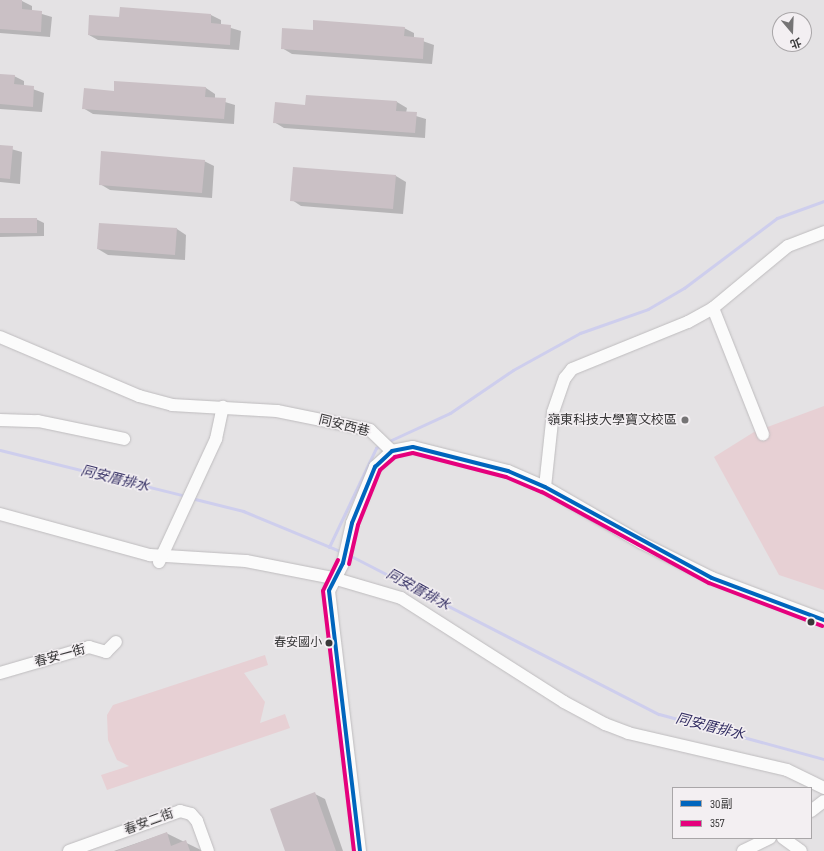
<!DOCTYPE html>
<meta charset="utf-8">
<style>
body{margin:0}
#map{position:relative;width:824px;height:851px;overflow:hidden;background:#e4e2e4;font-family:"Sofia Sans Condensed","Noto Sans TC",sans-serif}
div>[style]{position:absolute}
.green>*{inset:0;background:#e7d0d4}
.shadow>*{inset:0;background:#0003}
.stream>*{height:3px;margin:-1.5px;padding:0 1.5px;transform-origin:1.5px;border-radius:1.5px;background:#ceceed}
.building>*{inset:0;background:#cac0c5}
.roads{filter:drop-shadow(0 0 1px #bebcbe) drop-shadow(0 0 1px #bebcbe)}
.street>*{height:12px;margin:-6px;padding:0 6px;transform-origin:6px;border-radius:6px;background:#fbfbfb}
.bus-1>*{height:4px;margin:-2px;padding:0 2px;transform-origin:2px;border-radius:2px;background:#0065bd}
.bus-2>*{height:4px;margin:-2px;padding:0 2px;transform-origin:2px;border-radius:2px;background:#e5007d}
.dots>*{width:11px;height:11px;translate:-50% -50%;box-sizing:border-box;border:2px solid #f3eff2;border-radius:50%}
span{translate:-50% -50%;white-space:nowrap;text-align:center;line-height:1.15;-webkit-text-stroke:3px #f3eff2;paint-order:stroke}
.bus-label{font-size:12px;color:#393839}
.right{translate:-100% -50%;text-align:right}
.poi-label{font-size:13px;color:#393839}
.street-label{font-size:13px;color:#393839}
.water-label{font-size:14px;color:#322d62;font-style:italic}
.legend{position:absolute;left:672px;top:787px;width:140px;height:52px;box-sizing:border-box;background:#f3eff2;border:1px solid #a9a6a8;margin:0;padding:5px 7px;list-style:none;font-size:12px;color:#393839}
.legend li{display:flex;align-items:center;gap:8px;height:20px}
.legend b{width:20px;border:1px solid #a9a6a8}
.north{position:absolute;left:772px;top:12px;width:40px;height:40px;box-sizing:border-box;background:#f3eff2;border:1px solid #a9a6a8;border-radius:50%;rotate:161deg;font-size:11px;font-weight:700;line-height:16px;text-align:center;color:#393839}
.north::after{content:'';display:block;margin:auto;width:14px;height:18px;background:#757475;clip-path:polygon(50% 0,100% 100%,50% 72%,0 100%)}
</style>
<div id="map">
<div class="green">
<div style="clip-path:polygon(824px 406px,824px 590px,779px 575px,714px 457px,754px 432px)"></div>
<div style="clip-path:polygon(265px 655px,268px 665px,244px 673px,265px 702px,260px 723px,285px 714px,290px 728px,107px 790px,101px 775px,129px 766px,117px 760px,108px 740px,107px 715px,113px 705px)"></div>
</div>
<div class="shadow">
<div style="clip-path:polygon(0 0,22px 1px,32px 6px,32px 11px,52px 17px,50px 37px,0 33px)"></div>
<div style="clip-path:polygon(121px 8px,211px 15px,221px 20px,221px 25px,241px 31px,239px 50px,98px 40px,89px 35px,120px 18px)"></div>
<div style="clip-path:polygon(404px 28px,414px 33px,414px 38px,434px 45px,432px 64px,292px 54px,282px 48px)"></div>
<div style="clip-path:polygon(0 75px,14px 76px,24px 81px,24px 86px,44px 93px,42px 112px,0 109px)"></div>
<div style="clip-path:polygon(206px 88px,215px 94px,215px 99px,235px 105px,234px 124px,93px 114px,83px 108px,115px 92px)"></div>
<div style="clip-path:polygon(397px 102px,407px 108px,406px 113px,426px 119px,425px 138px,284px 128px,274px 122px,306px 106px)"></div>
<div style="clip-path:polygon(0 146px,22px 152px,20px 184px,0 182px)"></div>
<div style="clip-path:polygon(204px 161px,214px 166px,212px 198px,110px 190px,100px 184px)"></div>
<div style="clip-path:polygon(294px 168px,396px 176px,406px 182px,403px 214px,301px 206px,292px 200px)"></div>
<div style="clip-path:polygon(0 219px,36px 219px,44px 223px,44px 236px,0 237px)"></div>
<div style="clip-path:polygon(177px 229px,186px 235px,185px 260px,108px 255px,98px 249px)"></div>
<div style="clip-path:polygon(315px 794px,325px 799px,343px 851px,286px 851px)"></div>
<div style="clip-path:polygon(166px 833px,203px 851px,114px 851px)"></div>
</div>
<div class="stream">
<div style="left:387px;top:442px;width:69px;rotate:-24.7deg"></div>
<div style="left:450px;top:413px;width:76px;rotate:-34.3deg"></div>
<div style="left:513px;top:370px;width:77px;rotate:-28.9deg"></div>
<div style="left:580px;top:333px;width:72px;rotate:-19.4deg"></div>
<div style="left:648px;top:309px;width:42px;rotate:-30.3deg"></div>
<div style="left:684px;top:288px;width:116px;rotate:-37deg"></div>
<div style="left:777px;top:218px;width:50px;rotate:-19.9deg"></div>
<div style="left:0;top:450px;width:192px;rotate:13.9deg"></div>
<div style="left:191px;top:498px;width:54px;rotate:14deg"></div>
<div style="left:243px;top:511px;width:107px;rotate:22.5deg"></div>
<div style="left:329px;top:547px;width:110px;rotate:-64.6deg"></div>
<div style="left:376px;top:448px;width:7px;rotate:-27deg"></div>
<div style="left:349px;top:555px;width:348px;rotate:27.2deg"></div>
<div style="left:659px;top:714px;width:171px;rotate:15.3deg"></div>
</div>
<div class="building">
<div style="clip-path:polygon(0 0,22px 0,22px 9px,42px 11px,41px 32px,0 29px)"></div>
<div style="clip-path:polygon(120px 7px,211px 14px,211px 23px,231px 25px,230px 45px,88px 35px,89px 15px,119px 17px)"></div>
<div style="clip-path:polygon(313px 20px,405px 27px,404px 36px,424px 38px,423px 59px,281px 49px,282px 28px,313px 30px)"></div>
<div style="clip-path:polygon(0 74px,15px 75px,14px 84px,34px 86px,33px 107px,0 104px)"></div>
<div style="clip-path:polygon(114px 81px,206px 87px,205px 97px,226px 98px,224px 119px,82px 109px,84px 88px,114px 91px)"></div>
<div style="clip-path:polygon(306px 95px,397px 101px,396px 111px,417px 112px,415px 133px,273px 123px,275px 102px,305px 105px)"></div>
<div style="clip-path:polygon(0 145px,13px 146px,10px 179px,0 178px)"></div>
<div style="clip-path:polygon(101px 151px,205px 160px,202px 193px,99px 185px)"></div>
<div style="clip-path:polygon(293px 167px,396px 175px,393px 209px,290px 201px)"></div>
<div style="clip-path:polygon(0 218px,37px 218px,37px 233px,0 233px)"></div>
<div style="clip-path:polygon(99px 223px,177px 228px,175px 255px,97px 249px)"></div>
<div style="clip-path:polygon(315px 792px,336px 851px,285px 851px,270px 809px)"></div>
<div style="clip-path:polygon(167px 832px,171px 846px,186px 840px,190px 851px,116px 851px)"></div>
</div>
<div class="roads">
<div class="street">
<div style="left:713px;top:308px;width:136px;rotate:68.4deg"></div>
<div style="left:0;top:337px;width:151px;rotate:23deg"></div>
<div style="left:139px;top:396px;width:34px;rotate:15deg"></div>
<div style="left:172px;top:405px;width:105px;rotate:3.3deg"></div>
<div style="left:277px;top:411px;width:95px;rotate:11.5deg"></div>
<div style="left:370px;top:430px;width:30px;rotate:44deg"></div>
<div style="left:0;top:420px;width:38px;rotate:2deg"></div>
<div style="left:38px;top:421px;width:88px;rotate:11.8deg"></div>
<div style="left:545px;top:487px;width:75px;rotate:-83.9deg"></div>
<div style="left:553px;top:412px;width:36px;rotate:-71deg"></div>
<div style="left:565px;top:378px;width:11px;rotate:-52deg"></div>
<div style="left:572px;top:369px;width:125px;rotate:-22.1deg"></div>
<div style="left:688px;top:322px;width:29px;rotate:-29deg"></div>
<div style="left:713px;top:308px;width:97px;rotate:-39.6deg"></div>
<div style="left:788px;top:246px;width:39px;rotate:-21deg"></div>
<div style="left:0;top:514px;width:156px;rotate:15.3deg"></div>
<div style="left:150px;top:555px;width:96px;rotate:3.6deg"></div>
<div style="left:246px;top:561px;width:89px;rotate:11.1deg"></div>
<div style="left:333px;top:578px;width:71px;rotate:16.4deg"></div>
<div style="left:401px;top:598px;width:193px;rotate:32.5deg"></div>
<div style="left:564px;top:702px;width:47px;rotate:28.2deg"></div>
<div style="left:605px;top:724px;width:25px;rotate:21deg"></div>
<div style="left:628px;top:733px;width:163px;rotate:13.1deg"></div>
<div style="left:787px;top:770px;width:41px;rotate:25.9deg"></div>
<div style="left:159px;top:562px;width:136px;rotate:-65.1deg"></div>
<div style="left:216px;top:439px;width:33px;rotate:-78deg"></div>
<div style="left:0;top:673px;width:93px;rotate:-16.3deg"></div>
<div style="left:89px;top:647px;width:18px;rotate:16deg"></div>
<div style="left:106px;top:652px;width:14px;rotate:-45deg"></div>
<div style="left:811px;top:811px;width:16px;rotate:-38deg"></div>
<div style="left:783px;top:838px;width:22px;rotate:36deg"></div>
<div style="left:69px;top:851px;width:118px;rotate:-19.8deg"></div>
<div style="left:180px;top:811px;width:11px;rotate:15deg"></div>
<div style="left:191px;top:814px;width:9px;rotate:49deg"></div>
<div style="left:197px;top:821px;width:32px;rotate:70deg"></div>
<div style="left:360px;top:851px;width:262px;rotate:-96.8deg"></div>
<div style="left:329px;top:591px;width:31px;rotate:-63deg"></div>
<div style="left:343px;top:563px;width:41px;rotate:-77.3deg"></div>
<div style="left:352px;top:523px;width:61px;rotate:-67.7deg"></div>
<div style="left:375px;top:467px;width:23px;rotate:-43deg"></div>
<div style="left:392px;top:451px;width:21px;rotate:-11deg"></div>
<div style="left:413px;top:447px;width:98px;rotate:14.2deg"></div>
<div style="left:508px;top:471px;width:40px;rotate:23.4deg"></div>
<div style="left:545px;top:487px;width:112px;rotate:30deg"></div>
<div style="left:642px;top:543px;width:78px;rotate:26.6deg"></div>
<div style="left:712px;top:578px;width:120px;rotate:20.6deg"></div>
<div style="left:743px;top:851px;width:30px;rotate:-26deg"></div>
</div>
</div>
<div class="bus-1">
<div style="left:343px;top:563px;width:41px;rotate:-77.3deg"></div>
<div style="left:352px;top:523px;width:61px;rotate:-67.7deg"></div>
<div style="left:375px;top:467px;width:23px;rotate:-43deg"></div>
<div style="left:392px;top:451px;width:21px;rotate:-11deg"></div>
<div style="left:413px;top:447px;width:98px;rotate:14.2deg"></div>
<div style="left:508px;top:471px;width:40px;rotate:23.4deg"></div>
<div style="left:545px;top:487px;width:190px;rotate:28.6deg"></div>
<div style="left:712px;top:578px;width:120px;rotate:20.6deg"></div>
<div style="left:343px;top:563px;width:31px;rotate:117deg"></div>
<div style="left:329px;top:591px;width:262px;rotate:83.2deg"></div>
</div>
<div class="bus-2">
<div style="left:338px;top:560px;width:34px;rotate:116deg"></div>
<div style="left:323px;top:591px;width:262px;rotate:83.2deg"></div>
<div style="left:349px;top:564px;width:40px;rotate:-77deg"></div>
<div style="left:358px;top:525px;width:59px;rotate:-68.2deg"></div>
<div style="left:380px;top:470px;width:20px;rotate:-41deg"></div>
<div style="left:395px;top:457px;width:18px;rotate:-13deg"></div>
<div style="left:413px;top:453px;width:96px;rotate:14.5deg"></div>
<div style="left:506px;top:477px;width:39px;rotate:23deg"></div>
<div style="left:542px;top:492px;width:190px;rotate:28.6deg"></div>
<div style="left:709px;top:583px;width:121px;rotate:20.8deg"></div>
</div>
<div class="dots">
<div style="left:685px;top:420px;background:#757475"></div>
<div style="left:811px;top:622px;background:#393839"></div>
<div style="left:329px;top:643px;background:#393839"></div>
</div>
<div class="bus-label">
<span class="right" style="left:322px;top:643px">春安國小</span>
</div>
<div class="poi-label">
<span class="right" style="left:677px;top:420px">嶺東科技大學寶文校區</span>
</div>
<div class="street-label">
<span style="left:344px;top:426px;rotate:14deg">同安西巷</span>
<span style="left:60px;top:656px;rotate:-15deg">春安一街</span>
<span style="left:149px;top:822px;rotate:-20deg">春安二街</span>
</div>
<div class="water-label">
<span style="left:115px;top:479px;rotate:14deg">同安厝排水</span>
<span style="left:418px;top:590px;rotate:29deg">同安厝排水</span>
<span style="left:710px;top:727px;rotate:14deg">同安厝排水</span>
</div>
<ul class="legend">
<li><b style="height:5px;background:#0065bd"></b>30副</li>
<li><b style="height:5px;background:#e5007d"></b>357</li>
</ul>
<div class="north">北</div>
</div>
